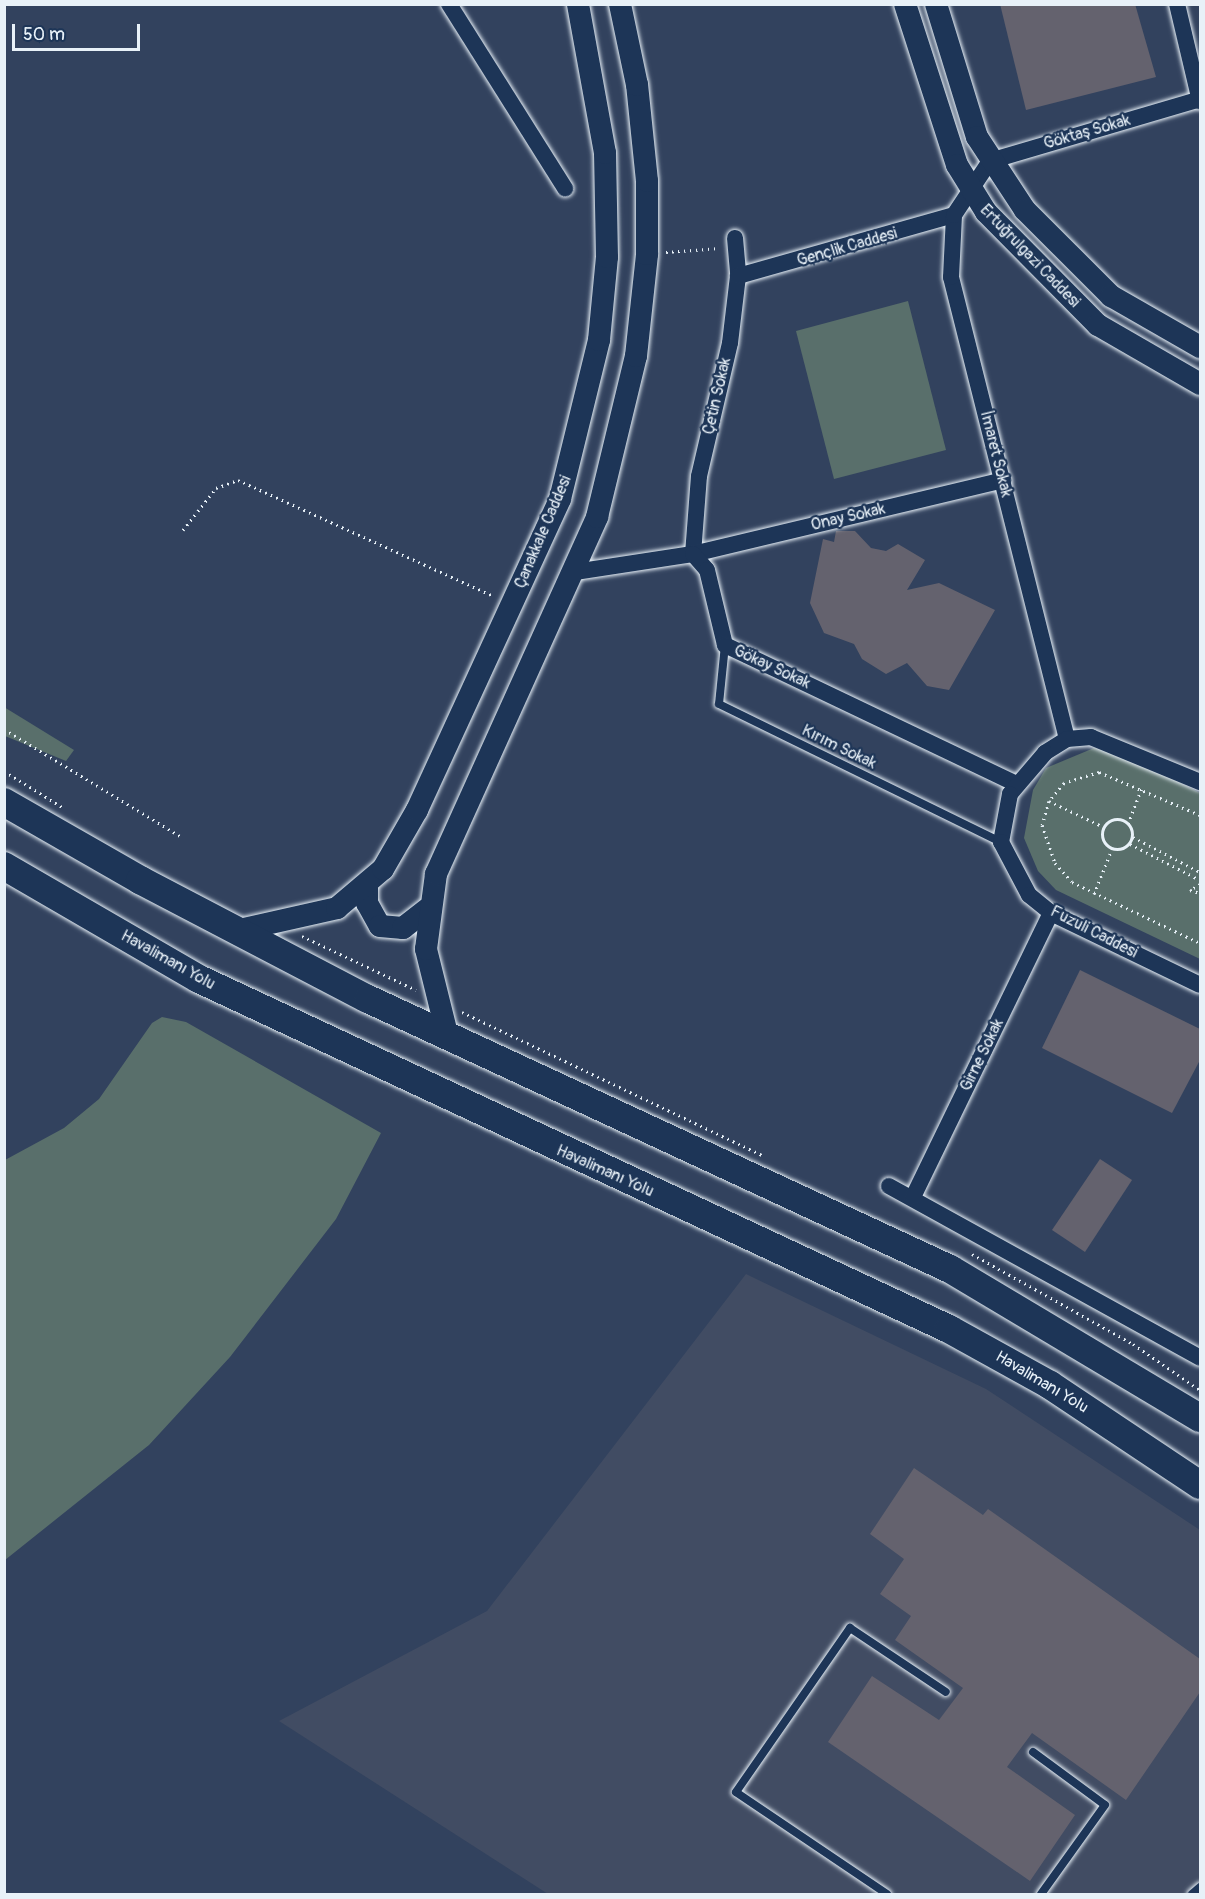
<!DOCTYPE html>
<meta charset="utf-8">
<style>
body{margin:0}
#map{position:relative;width:1205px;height:1899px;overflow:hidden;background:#32425e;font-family:Pangolin,sans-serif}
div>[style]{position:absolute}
.built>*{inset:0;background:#414c63}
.green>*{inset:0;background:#596f6b}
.building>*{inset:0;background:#64626e}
.path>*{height:3px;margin-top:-1.5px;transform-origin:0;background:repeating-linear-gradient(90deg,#e8f1f8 0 1.5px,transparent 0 6px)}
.path>.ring{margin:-1.5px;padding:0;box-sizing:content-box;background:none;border:3px solid #e8f1f8;border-radius:50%}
.roads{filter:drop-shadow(0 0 2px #e8f1f8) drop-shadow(0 0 2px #e8f1f8)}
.lane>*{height:8px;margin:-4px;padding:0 4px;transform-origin:4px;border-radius:4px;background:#1d3557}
.street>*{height:16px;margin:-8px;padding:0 8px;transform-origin:8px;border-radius:8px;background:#1d3557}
.secondary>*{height:22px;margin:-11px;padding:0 11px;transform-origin:11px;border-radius:11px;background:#1d3557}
.highway>*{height:28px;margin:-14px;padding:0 14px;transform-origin:14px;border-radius:14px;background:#1d3557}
span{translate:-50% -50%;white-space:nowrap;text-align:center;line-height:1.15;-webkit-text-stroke:4.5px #1d3557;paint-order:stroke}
.street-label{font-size:16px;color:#e8f1f8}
.frame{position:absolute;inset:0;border:6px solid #e8f1f8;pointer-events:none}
.scale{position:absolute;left:12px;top:24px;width:128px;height:27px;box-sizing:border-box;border:3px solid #e8f1f8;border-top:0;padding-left:8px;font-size:18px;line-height:21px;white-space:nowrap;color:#e8f1f8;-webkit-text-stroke:4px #1d3557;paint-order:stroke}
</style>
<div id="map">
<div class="built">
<div style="clip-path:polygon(746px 1274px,986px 1389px,1200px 1530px,1200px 1894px,548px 1894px,279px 1721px,487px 1611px)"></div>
</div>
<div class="green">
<div style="clip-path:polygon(908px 301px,946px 450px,834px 479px,796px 331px)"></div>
<div style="clip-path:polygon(4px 707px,74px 750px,66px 761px,5px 736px)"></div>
<div style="clip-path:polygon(1094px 748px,1119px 752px,1200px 793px,1200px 959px,1056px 890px,1038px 871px,1024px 838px,1033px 790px,1046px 768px)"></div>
<div style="clip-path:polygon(162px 1017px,186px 1022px,381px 1133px,336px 1219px,230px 1357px,149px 1445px,5px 1560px,5px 1160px,64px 1128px,99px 1099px,152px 1023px)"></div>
</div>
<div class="building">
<div style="clip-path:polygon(1000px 4px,1135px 4px,1156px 77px,1026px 110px)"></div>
<div style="clip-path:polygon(836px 531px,855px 531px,871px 548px,886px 551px,898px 544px,925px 560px,907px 590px,939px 583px,995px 610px,949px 690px,927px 686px,907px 663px,886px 674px,862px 659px,854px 644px,824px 633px,810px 603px,823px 539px,834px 542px)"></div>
<div style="clip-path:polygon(1080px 970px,1200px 1029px,1200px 1060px,1172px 1113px,1042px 1048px)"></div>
<div style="clip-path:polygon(1100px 1159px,1132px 1180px,1085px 1252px,1052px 1230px)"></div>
<div style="clip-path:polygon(914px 1468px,983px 1515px,988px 1509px,1200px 1659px,1200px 1692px,1126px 1800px,1032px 1733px,1007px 1767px,1075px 1815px,1030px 1881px,828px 1742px,872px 1676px,939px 1720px,963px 1688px,895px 1640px,911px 1616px,880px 1594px,904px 1559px,870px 1534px)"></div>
</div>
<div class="path">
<div style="left:666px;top:252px;width:54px;rotate:-4.2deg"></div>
<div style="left:183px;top:530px;width:53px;rotate:-51.8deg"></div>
<div style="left:216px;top:488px;width:23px;rotate:-20deg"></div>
<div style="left:238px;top:480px;width:281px;rotate:24.4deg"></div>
<div style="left:4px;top:729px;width:206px;rotate:31.3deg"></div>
<div style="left:4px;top:771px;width:68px;rotate:31.8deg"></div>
<div style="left:1049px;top:801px;width:61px;rotate:25.3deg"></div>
<div style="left:1200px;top:815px;width:110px;rotate:-156.9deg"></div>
<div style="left:1099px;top:772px;width:37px;rotate:163deg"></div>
<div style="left:1064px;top:783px;width:23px;rotate:130deg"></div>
<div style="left:1049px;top:801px;width:25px;rotate:106deg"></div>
<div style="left:1042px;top:825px;width:40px;rotate:71.1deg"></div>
<div style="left:1055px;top:863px;width:25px;rotate:48deg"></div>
<div style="left:1072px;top:882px;width:142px;rotate:25.5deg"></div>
<div class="ring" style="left:1102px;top:819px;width:27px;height:27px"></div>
<div style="left:1128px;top:824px;width:40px;rotate:-69deg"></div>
<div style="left:1133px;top:837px;width:76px;rotate:27.6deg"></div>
<div style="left:1130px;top:844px;width:79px;rotate:27.2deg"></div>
<div style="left:1200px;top:884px;width:12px;rotate:149deg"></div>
<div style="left:1190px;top:890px;width:10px;rotate:17deg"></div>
<div style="left:1094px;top:894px;width:48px;rotate:-68.2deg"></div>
<div style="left:302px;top:936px;width:126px;rotate:25.3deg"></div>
<div style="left:462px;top:1012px;width:332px;rotate:25.5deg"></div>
<div style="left:972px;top:1254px;width:184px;rotate:29.2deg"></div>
<div style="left:1133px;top:1344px;width:81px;rotate:34.5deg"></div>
</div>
<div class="roads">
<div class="lane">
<div style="left:725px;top:645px;width:59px;rotate:95.8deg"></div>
<div style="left:719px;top:704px;width:314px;rotate:26.1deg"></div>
<div style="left:1033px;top:1752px;width:89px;rotate:36.4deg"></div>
<div style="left:1105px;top:1805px;width:110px;rotate:125.7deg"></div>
<div style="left:887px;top:1894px;width:182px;rotate:-146deg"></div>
<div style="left:736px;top:1792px;width:200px;rotate:-55.2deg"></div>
<div style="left:850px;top:1628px;width:115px;rotate:33.7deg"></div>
<div style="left:1192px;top:1894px;width:11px;rotate:-41deg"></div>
</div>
<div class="street">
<div style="left:449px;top:4px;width:218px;rotate:57.8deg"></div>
<div style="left:1177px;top:4px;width:100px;rotate:76.7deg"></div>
<div style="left:735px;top:238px;width:38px;rotate:85deg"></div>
<div style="left:738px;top:276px;width:67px;rotate:96.8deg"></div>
<div style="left:730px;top:343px;width:137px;rotate:103.1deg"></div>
<div style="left:699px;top:476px;width:78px;rotate:94.4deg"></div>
<div style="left:693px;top:554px;width:319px;rotate:-13.4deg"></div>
<div style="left:738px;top:276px;width:224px;rotate:-15.8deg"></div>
<div style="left:575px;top:572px;width:119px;rotate:-8.7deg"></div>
<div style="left:693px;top:554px;width:21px;rotate:49deg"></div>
<div style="left:707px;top:570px;width:77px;rotate:76.5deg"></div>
<div style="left:725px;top:645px;width:323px;rotate:25.5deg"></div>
<div style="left:1067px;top:739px;width:476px;rotate:-104.1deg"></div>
<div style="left:951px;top:277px;width:62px;rotate:-87.2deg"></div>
<div style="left:954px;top:215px;width:65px;rotate:-56.3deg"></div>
<div style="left:990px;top:161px;width:219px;rotate:-16.4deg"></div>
<div style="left:1200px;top:782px;width:118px;rotate:-157.6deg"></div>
<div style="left:1091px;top:737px;width:24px;rotate:175deg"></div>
<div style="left:1067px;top:739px;width:26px;rotate:148deg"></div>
<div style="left:1045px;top:753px;width:54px;rotate:130.5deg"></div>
<div style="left:1010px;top:794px;width:49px;rotate:100.6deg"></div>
<div style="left:1001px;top:842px;width:60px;rotate:62.2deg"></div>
<div style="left:1029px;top:895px;width:28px;rotate:39deg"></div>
<div style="left:1051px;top:913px;width:165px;rotate:25.8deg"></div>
<div style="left:889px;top:1186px;width:355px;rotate:28.9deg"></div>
<div style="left:913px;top:1197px;width:316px;rotate:-64.1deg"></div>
</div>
<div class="secondary">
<div style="left:905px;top:4px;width:169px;rotate:72.1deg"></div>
<div style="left:957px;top:165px;width:55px;rotate:58.3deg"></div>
<div style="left:986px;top:212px;width:159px;rotate:45.3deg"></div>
<div style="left:1098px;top:325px;width:118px;rotate:30deg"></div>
<div style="left:936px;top:4px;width:139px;rotate:72.9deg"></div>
<div style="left:977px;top:137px;width:87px;rotate:56.7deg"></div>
<div style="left:1025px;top:210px;width:122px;rotate:45deg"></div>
<div style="left:1111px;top:296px;width:103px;rotate:29.8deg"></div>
<div style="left:367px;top:886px;width:17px;rotate:90deg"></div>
<div style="left:367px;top:903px;width:26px;rotate:61deg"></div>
<div style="left:380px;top:926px;width:23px;rotate:5deg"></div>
<div style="left:403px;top:928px;width:31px;rotate:-38deg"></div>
<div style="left:235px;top:931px;width:105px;rotate:-12.7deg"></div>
<div style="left:337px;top:908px;width:60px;rotate:-40.3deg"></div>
<div style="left:383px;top:869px;width:68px;rotate:-60deg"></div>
<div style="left:417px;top:810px;width:342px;rotate:-65.3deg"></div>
<div style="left:560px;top:499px;width:164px;rotate:-76.2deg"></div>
<div style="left:599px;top:340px;width:83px;rotate:-84.5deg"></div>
<div style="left:607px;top:257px;width:104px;rotate:-91.1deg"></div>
<div style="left:605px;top:153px;width:151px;rotate:-100.3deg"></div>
<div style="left:447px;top:1034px;width:88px;rotate:-103.9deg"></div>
<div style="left:426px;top:949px;width:76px;rotate:-82.4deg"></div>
<div style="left:436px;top:874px;width:392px;rotate:-65.7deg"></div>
<div style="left:597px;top:517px;width:166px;rotate:-76.4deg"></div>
<div style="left:636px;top:356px;width:103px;rotate:-83.8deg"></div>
<div style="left:647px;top:254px;width:73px;rotate:-90deg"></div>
<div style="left:647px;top:181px;width:97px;rotate:-95.9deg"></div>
<div style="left:637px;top:85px;width:83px;rotate:-101.9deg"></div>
</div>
<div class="highway">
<div style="left:4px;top:802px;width:157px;rotate:29.8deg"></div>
<div style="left:140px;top:880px;width:257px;rotate:27.6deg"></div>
<div style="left:368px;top:999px;width:642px;rotate:24.89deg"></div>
<div style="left:950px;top:1269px;width:291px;rotate:30.8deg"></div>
<div style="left:4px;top:866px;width:225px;rotate:30.1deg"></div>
<div style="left:199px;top:979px;width:828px;rotate:25.02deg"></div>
<div style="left:949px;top:1329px;width:115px;rotate:29deg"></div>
<div style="left:1050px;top:1385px;width:180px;rotate:33.7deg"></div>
</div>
</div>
<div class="street-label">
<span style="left:1087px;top:132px;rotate:-16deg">Göktaş Sokak</span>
<span style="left:847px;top:247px;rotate:-16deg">Gençlik Caddesi</span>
<span style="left:1030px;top:256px;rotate:46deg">Ertuğrulgazi Caddesi</span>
<span style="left:717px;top:396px;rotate:-77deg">Çetin Sokak</span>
<span style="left:996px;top:454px;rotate:76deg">İmaret Sokak</span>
<span style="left:848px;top:517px;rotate:-13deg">Onay Sokak</span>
<span style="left:543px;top:532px;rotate:-67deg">Çanakkale Caddesi</span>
<span style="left:772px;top:667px;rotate:25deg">Gökay Sokak</span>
<span style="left:839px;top:747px;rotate:26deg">Kırım Sokak</span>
<span style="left:1094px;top:932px;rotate:27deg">Fuzuli Caddesi</span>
<span style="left:168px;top:960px;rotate:29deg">Havalimanı Yolu</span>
<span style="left:982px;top:1055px;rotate:-64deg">Girne Sokak</span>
<span style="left:605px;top:1171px;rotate:24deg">Havalimanı Yolu</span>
<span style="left:1042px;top:1382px;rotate:31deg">Havalimanı Yolu</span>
</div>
<div class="frame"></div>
<div class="scale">50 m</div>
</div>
